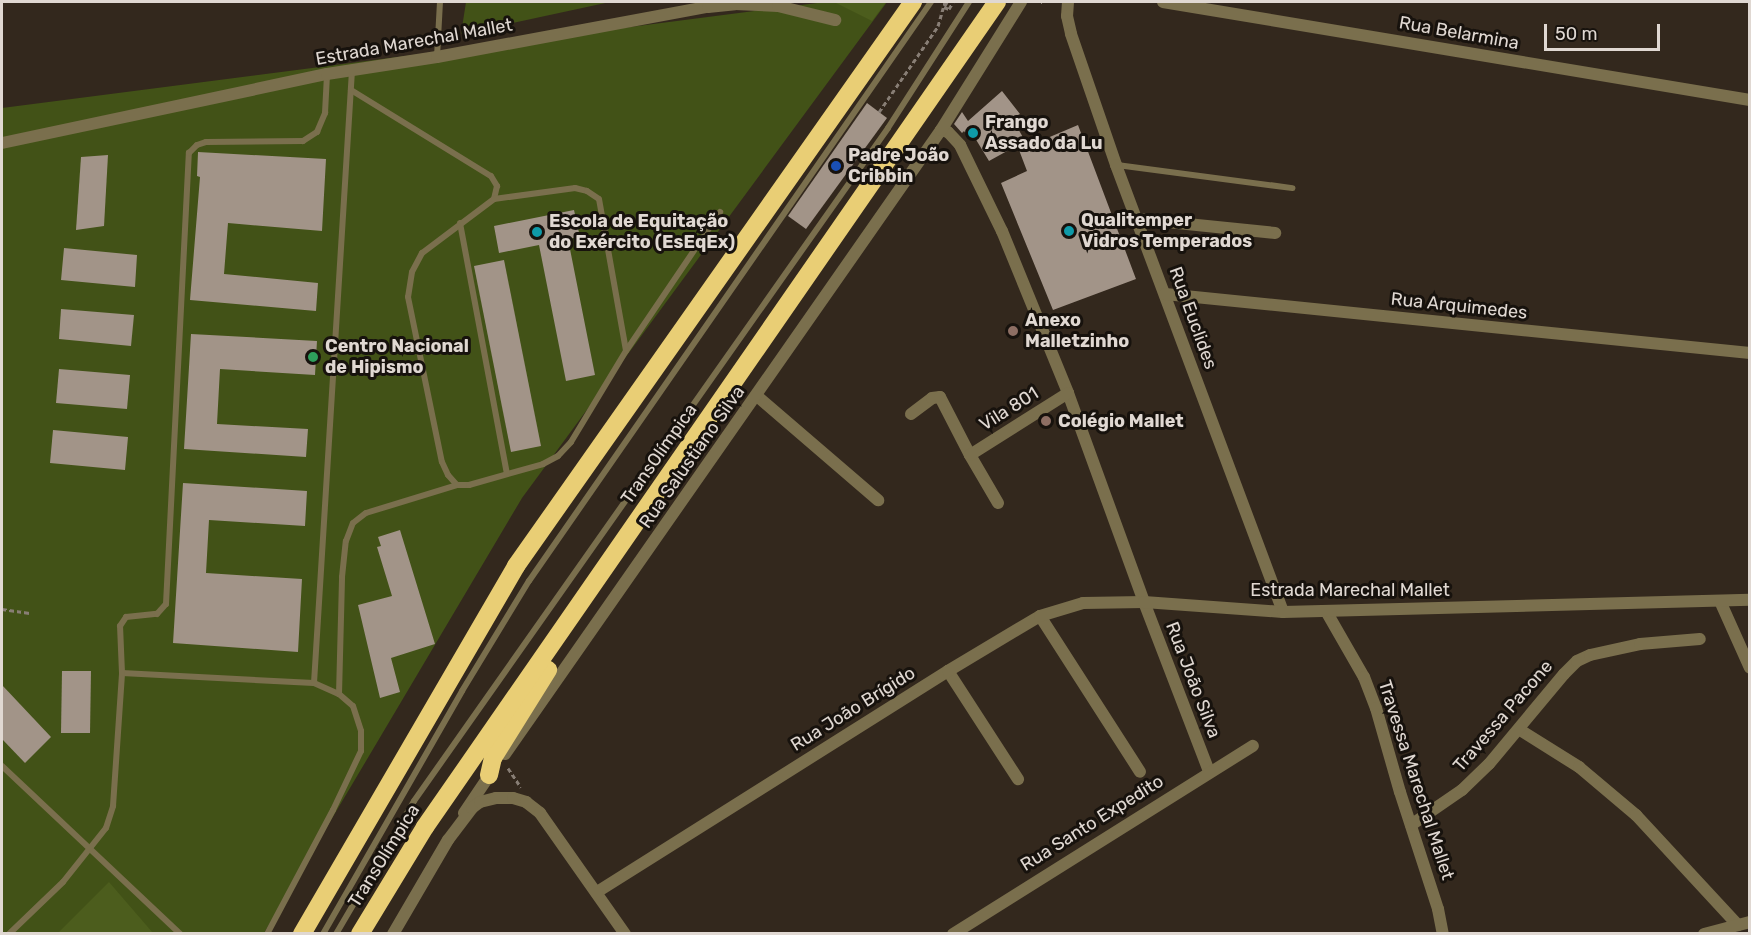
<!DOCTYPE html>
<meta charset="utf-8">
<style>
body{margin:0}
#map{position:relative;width:1751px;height:935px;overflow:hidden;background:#33281d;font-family:Rubik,sans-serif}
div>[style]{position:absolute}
.green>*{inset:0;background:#425217}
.forest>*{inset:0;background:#4c5d1d}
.building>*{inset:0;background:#a29488}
.path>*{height:3px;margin-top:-1.5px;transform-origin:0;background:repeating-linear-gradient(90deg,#887e75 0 4.5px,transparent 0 7.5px)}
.service>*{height:6px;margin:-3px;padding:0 3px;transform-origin:3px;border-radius:3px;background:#7a6f4d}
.minor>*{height:12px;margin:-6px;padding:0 6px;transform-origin:6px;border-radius:6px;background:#7a6f4d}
.tertiary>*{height:12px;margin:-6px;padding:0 6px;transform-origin:6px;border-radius:6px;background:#7a6f4d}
.motorway>*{height:18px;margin:-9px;padding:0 9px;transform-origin:9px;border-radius:9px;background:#e9ce75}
.dots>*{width:16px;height:16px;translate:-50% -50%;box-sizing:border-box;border:3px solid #17120d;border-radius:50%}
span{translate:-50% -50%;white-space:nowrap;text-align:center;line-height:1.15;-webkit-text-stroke:6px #17120d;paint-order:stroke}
.street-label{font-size:18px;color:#e0d8d2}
.poi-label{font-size:18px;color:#e0d8d2;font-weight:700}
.left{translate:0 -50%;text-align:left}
.frame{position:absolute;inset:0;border:3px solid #e0d8d2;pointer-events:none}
.scale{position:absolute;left:1544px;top:24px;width:116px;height:27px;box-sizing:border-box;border:3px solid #e0d8d2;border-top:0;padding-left:8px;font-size:18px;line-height:21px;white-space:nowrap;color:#e0d8d2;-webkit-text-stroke:4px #17120d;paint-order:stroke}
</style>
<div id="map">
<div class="green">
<div style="clip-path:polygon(466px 2px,610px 2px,461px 34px)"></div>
<div style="clip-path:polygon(825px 2px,887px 2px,522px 498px,264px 933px,2px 933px,2px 108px)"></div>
</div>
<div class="forest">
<div style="clip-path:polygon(834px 2px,886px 2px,872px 21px)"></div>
<div style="clip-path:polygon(109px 882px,153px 933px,56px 933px,58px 933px)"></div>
</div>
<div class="building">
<div style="clip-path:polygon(1002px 91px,1020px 114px,1012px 118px,1025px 141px,989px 161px,975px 138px,970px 140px,964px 131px,962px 133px,954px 124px,962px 112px,968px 121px)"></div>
<div style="clip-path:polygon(867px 103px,887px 118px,806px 229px,788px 216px)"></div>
<div style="clip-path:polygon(1078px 125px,1136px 279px,1053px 310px,1001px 183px,1027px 171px,1019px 150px)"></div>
<div style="clip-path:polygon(198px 152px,326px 159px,322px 231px,228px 223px,224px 274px,318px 283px,316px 311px,190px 300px,200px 177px,197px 176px)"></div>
<div style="clip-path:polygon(108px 155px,104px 226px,76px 230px,81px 157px)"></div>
<div style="clip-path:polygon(574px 210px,580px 237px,568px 239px,595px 375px,566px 381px,539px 245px,499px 253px,494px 226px)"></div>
<div style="clip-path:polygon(64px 248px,137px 255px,135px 287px,61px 280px)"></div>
<div style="clip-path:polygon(504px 260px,541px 446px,511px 452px,474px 266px)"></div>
<div style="clip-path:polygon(61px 309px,134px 315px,131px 346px,59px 339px)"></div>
<div style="clip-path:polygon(191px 334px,317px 341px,315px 375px,220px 369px,217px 424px,308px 429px,306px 457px,184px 449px)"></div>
<div style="clip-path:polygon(59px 369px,130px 375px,127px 409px,56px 403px)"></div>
<div style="clip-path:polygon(53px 430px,128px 437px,125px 470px,50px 463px)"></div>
<div style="clip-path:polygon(183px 483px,307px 491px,305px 526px,209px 520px,206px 573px,302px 579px,298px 652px,173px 643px)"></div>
<div style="clip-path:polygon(400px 530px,435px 644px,391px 658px,400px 692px,380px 698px,358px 605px,392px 596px,377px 547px,381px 546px,378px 537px)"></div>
<div style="clip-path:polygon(62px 671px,91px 671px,90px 733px,61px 733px)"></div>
<div style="clip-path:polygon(2px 685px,51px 737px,25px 763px,2px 739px)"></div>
</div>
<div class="path">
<div style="left:947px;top:2px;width:6px;rotate:121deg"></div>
<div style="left:944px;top:7px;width:5px;rotate:22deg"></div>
<div style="left:949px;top:9px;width:8px;rotate:-60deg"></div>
<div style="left:1041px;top:2px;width:1px"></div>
<div style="left:879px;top:112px;width:104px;rotate:-55.5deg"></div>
<div style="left:938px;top:26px;width:25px;rotate:-74deg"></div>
<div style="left:2px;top:609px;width:28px;rotate:8deg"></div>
<div style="left:508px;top:768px;width:23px;rotate:56deg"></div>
</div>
<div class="service">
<div style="left:437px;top:57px;width:55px;rotate:-86.9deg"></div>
<div style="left:351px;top:90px;width:164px;rotate:31.6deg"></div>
<div style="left:491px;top:176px;width:12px;rotate:59deg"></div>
<div style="left:497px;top:186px;width:13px;rotate:103deg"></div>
<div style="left:494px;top:199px;width:90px;rotate:143.1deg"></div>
<div style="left:422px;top:253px;width:21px;rotate:118deg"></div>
<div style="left:412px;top:272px;width:25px;rotate:99deg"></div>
<div style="left:408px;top:297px;width:168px;rotate:78.4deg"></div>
<div style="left:442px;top:462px;width:14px;rotate:65deg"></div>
<div style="left:448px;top:475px;width:13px;rotate:48deg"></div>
<div style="left:457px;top:485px;width:12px"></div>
<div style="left:469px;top:485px;width:77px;rotate:-15.8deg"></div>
<div style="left:543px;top:464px;width:17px;rotate:-28deg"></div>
<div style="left:558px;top:456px;width:19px;rotate:-47deg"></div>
<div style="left:571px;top:442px;width:106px;rotate:-58.9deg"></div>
<div style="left:626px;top:351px;width:168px;rotate:-55.9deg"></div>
<div style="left:1117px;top:165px;width:177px;rotate:7.5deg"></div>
<div style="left:494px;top:199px;width:82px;rotate:-7.7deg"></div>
<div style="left:575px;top:188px;width:12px;rotate:14deg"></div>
<div style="left:587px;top:191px;width:14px;rotate:34deg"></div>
<div style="left:599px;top:199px;width:153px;rotate:79.9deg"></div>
<div style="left:460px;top:223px;width:255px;rotate:79.4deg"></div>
<div style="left:122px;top:673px;width:192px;rotate:3deg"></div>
<div style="left:314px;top:683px;width:27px;rotate:24deg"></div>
<div style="left:339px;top:694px;width:18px;rotate:41deg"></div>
<div style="left:353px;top:706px;width:26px;rotate:72deg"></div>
<div style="left:361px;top:731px;width:20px;rotate:90deg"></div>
<div style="left:361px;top:751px;width:65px;rotate:115.4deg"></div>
<div style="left:333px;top:810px;width:140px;rotate:118deg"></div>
<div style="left:314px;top:683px;width:614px;rotate:-86.45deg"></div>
<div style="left:339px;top:694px;width:117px;rotate:-88.5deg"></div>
<div style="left:342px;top:577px;width:36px;rotate:-84deg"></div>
<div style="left:346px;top:541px;width:19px;rotate:-69deg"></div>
<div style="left:353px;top:523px;width:16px;rotate:-38deg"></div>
<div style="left:366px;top:513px;width:95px;rotate:-17.1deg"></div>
<div style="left:2px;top:766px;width:245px;rotate:43.3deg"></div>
<div style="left:9px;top:934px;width:75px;rotate:-43.9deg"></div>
<div style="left:63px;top:882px;width:69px;rotate:-51.5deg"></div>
<div style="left:106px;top:828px;width:23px;rotate:-72deg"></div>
<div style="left:113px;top:806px;width:133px;rotate:-86.1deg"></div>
<div style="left:122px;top:673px;width:47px;rotate:-92.4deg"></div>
<div style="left:120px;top:626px;width:11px;rotate:-56deg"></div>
<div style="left:126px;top:617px;width:31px;rotate:-6deg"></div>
<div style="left:157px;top:614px;width:13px;rotate:-48deg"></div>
<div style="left:166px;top:604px;width:452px;rotate:-87.1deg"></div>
<div style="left:189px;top:153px;width:11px;rotate:-45deg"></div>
<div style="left:197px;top:145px;width:9px;rotate:-18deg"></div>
<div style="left:206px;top:142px;width:97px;rotate:-0.6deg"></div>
<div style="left:303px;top:141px;width:17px;rotate:-33deg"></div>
<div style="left:317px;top:132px;width:21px;rotate:-67deg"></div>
<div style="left:325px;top:113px;width:39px;rotate:-87deg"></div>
<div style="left:323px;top:934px;width:280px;rotate:-60.2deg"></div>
<div style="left:462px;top:691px;width:129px;rotate:-58.7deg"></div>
<div style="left:529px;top:581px;width:705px;rotate:-55.23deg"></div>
<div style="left:336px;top:934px;width:154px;rotate:-59.6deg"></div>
<div style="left:414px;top:801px;width:823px;rotate:-54.84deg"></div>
<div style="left:888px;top:128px;width:150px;rotate:-57.3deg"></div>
</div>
<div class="minor">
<div style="left:1068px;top:2px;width:14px;rotate:94deg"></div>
<div style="left:1067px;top:16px;width:18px;rotate:77deg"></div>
<div style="left:1071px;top:34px;width:139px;rotate:71deg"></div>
<div style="left:1116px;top:165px;width:477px;rotate:69.5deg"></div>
<div style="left:1163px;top:2px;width:595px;rotate:9.48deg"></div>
<div style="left:941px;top:130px;width:7px;rotate:16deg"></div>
<div style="left:948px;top:132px;width:18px;rotate:47deg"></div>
<div style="left:960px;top:145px;width:96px;rotate:64deg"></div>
<div style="left:1002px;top:231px;width:175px;rotate:67.8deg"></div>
<div style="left:1068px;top:393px;width:222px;rotate:70deg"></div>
<div style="left:1144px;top:602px;width:181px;rotate:69deg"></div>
<div style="left:2px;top:143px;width:332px;rotate:-12deg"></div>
<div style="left:327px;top:74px;width:111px;rotate:-8.8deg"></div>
<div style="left:437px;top:57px;width:276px;rotate:-10.5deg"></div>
<div style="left:708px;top:7px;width:27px;rotate:-6deg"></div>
<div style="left:735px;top:4px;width:43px;rotate:2.7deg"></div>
<div style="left:778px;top:6px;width:59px;rotate:13.8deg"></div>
<div style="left:1138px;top:219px;width:138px;rotate:5.8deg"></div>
<div style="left:1165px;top:294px;width:588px;rotate:5.76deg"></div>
<div style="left:757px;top:396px;width:160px;rotate:40.7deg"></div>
<div style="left:911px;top:414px;width:26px;rotate:-37deg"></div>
<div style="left:932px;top:398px;width:8px;rotate:-7deg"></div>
<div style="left:940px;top:397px;width:65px;rotate:62.7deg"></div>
<div style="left:998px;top:503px;width:56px;rotate:-120.3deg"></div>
<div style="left:970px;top:455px;width:116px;rotate:-32.3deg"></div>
<div style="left:1720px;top:601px;width:73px;rotate:65.9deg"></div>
<div style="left:1326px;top:611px;width:76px;rotate:60.1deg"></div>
<div style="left:1364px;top:677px;width:33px;rotate:69deg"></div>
<div style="left:1376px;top:708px;width:87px;rotate:74.1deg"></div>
<div style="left:1400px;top:792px;width:123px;rotate:72deg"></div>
<div style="left:1438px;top:909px;width:25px;rotate:79deg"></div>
<div style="left:1040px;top:616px;width:185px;rotate:57.3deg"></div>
<div style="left:948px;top:671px;width:129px;rotate:57.1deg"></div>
<div style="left:1520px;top:730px;width:70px;rotate:32.1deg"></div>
<div style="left:1579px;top:767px;width:75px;rotate:40.1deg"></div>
<div style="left:1636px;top:815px;width:150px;rotate:47.2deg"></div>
<div style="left:505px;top:754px;width:761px;rotate:-55.06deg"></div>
<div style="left:941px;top:130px;width:151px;rotate:-58deg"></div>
<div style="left:464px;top:813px;width:52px;rotate:-56deg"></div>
<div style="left:1411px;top:825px;width:62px;rotate:-34.5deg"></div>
<div style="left:1462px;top:790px;width:37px;rotate:-44deg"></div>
<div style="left:1489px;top:764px;width:117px;rotate:-50.2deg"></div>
<div style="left:1564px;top:674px;width:18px;rotate:-45deg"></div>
<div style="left:1577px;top:661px;width:14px;rotate:-25deg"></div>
<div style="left:1590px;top:655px;width:51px;rotate:-12.4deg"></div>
<div style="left:1640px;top:644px;width:60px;rotate:-4.8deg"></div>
<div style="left:953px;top:934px;width:354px;rotate:-32.1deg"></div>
</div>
<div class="tertiary">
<div style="left:597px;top:892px;width:415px;rotate:-32.2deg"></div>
<div style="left:948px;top:671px;width:107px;rotate:-30.9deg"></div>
<div style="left:1040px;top:616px;width:45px;rotate:-16.8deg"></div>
<div style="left:1083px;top:603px;width:61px;rotate:-0.9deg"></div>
<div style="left:1144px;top:602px;width:139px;rotate:4.1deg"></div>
<div style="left:1283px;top:612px;width:467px;rotate:-1.5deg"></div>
<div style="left:393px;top:934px;width:109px;rotate:-59.7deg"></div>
<div style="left:448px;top:840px;width:40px;rotate:-53deg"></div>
<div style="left:472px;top:808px;width:10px;rotate:-37deg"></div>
<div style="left:480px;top:802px;width:16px;rotate:-14deg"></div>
<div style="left:496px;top:798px;width:17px"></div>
<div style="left:513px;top:798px;width:14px;rotate:17deg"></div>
<div style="left:526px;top:802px;width:18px;rotate:38deg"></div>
<div style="left:540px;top:813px;width:148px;rotate:54.9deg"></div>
<div style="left:1704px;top:934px;width:48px;rotate:-14.6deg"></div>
</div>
<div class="motorway">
<div style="left:489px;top:775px;width:17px;rotate:-77deg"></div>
<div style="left:493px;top:758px;width:104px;rotate:-58deg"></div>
<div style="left:302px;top:934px;width:426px;rotate:-59.8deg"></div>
<div style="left:516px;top:566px;width:690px;rotate:-54.86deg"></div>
<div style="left:360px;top:934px;width:125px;rotate:-58.7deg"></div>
<div style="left:425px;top:827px;width:1004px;rotate:-55.27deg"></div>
</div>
<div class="dots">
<div style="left:973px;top:133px;background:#0f9aa8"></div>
<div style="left:836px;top:166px;background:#1a4fb4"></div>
<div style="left:1069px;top:231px;background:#0f9aa8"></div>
<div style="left:537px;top:232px;background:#0f9aa8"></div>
<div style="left:1013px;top:331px;background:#8d6e63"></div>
<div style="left:313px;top:357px;background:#2e9e5b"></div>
<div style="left:1046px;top:421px;background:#8d6e63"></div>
</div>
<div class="street-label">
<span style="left:1459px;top:33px;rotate:10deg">Rua Belarmina</span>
<span style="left:414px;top:42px;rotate:-10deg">Estrada Marechal Mallet</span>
<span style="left:1459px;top:306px;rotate:6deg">Rua Arquimedes</span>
<span style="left:1193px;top:318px;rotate:70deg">Rua Euclides</span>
<span style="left:1009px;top:409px;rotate:-32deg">Vila 801</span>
<span style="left:659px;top:454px;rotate:-55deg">TransOlímpica</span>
<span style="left:692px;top:457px;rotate:-55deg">Rua Salustiano Silva</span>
<span style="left:1350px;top:590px">Estrada Marechal Mallet</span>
<span style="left:1193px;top:680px;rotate:69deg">Rua João Silva</span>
<span style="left:853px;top:709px;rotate:-32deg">Rua João Brígido</span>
<span style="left:1503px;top:716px;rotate:-49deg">Travessa Pacone</span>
<span style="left:1416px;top:780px;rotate:72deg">Travessa Marechal Mallet</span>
<span style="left:1092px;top:823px;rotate:-32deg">Rua Santo Expedito</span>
<span style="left:384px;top:856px;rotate:-58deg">TransOlímpica</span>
</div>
<div class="poi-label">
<span class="left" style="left:985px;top:133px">Frango<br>Assado da Lu</span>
<span class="left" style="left:848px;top:166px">Padre João<br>Cribbin</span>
<span class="left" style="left:1081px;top:231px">Qualitemper<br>Vidros Temperados</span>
<span class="left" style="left:549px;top:232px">Escola de Equitação<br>do Exército (EsEqEx)</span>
<span class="left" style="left:1025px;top:331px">Anexo<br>Malletzinho</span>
<span class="left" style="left:325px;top:357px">Centro Nacional<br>de Hipismo</span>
<span class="left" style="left:1058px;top:421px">Colégio Mallet</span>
</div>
<div class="frame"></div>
<div class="scale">50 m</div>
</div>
